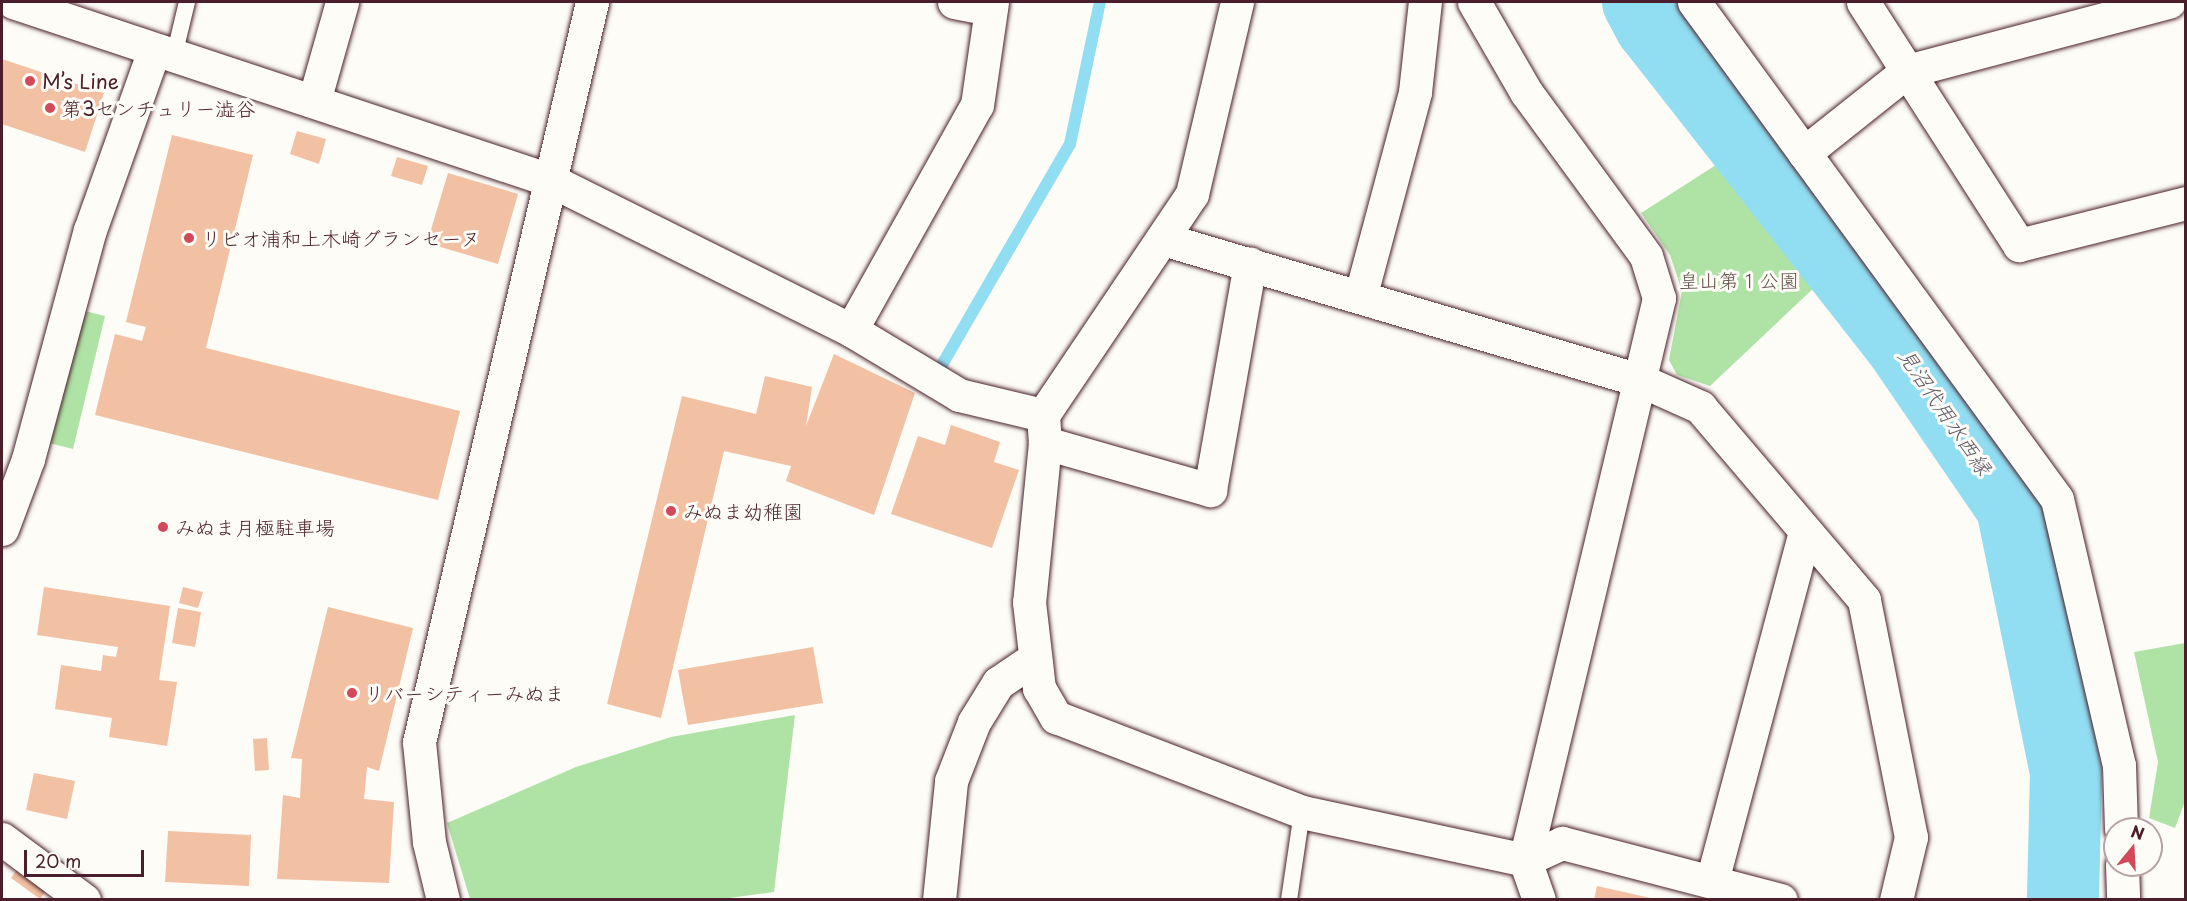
<!DOCTYPE html>
<meta charset="utf-8">
<style>
body{margin:0}
#map{position:relative;width:2187px;height:901px;overflow:hidden;background:#fdfcf7;font-family:"Playpen Sans","Klee One",sans-serif}
div>[style]{position:absolute}
.green>*{inset:0;background:#afe3a5}
.stream>*{height:12px;margin:-6px;padding:0 6px;transform-origin:6px;border-radius:6px;background:#91ddf1}
.river>*{height:72px;margin:-36px;padding:0 36px;transform-origin:36px;border-radius:36px;background:#91ddf1}
.building>*{inset:0;background:#f2c0a3}
.roads{filter:drop-shadow(0 0 2px #4a1f2b) drop-shadow(0 0 2px #4a1f2b)}
.service>*{height:16px;margin:-8px;padding:0 8px;transform-origin:8px;border-radius:8px;background:#fdfcf7}
.minor>*{height:33px;margin:-16.5px;padding:0 16.5px;transform-origin:16.5px;border-radius:16.5px;background:#fdfcf7}
.dots>*{width:16px;height:16px;translate:-50% -50%;box-sizing:border-box;border:3px solid #fdfcf7;border-radius:50%}
span{translate:-50% -50%;white-space:nowrap;text-align:center;line-height:1.15;-webkit-text-stroke:6px #fdfcf7;paint-order:stroke}
.poi-label{font-size:20px;color:#4a1f2b}
.left{translate:0 -50%;text-align:left}
.park-label{font-size:20px;color:#63504a}
.water-label{font-size:21px;color:#5f5866;font-style:italic}
.frame{position:absolute;inset:0;border:3px solid #4a1f2b;pointer-events:none}
.north{position:absolute;left:2103px;top:817px;width:60px;height:60px;box-sizing:border-box;background:#fdfcf7;border:2px solid #b5a4a5;border-radius:50%;rotate:18deg;font-size:16px;font-weight:700;line-height:24px;text-align:center;color:#4a1f2b}
.north::after{content:'';display:block;margin:auto;width:21px;height:27px;background:#d1495b;clip-path:polygon(50% 0,100% 100%,50% 72%,0 100%)}
.scale{position:absolute;left:24px;top:850px;width:120px;height:27px;box-sizing:border-box;border:3px solid #4a1f2b;border-top:0;padding-left:8px;font-size:18px;line-height:21px;white-space:nowrap;color:#4a1f2b;-webkit-text-stroke:4px #fdfcf7;paint-order:stroke}
</style>
<div id="map">
<div class="green">
<div style="clip-path:polygon(1716px 165px,1818px 284px,1710px 386px,1677px 375px,1669px 360px,1682px 291px,1670px 255px,1641px 213px)"></div>
<div style="clip-path:polygon(77px 309px,105px 316px,73px 449px,45px 442px)"></div>
<div style="clip-path:polygon(2185px 643px,2185px 801px,2175px 828px,2149px 818px,2158px 762px,2134px 652px)"></div>
<div style="clip-path:polygon(795px 715px,774px 892px,715px 900px,470px 899px,447px 823px,576px 767px,671px 737px)"></div>
</div>
<div class="stream">
<div style="left:943px;top:363px;width:253px;rotate:-59.9deg"></div>
<div style="left:1070px;top:144px;width:145px;rotate:-78.1deg"></div>
</div>
<div class="river">
<div style="left:1638px;top:2px;width:27px;rotate:62deg"></div>
<div style="left:1651px;top:26px;width:402px;rotate:51.9deg"></div>
<div style="left:1899px;top:342px;width:200px;rotate:55.6deg"></div>
<div style="left:2012px;top:507px;width:271px;rotate:78.5deg"></div>
<div style="left:2066px;top:773px;width:127px;rotate:91.4deg"></div>
</div>
<div class="building">
<div style="clip-path:polygon(2px 59px,104px 93px,85px 152px,2px 124px)"></div>
<div style="clip-path:polygon(297px 131px,326px 139px,319px 164px,290px 154px)"></div>
<div style="clip-path:polygon(172px 135px,253px 155px,206px 348px,460px 411px,438px 500px,95px 415px,115px 334px,142px 341px,146px 327px,126px 322px)"></div>
<div style="clip-path:polygon(397px 157px,428px 166px,422px 185px,391px 176px)"></div>
<div style="clip-path:polygon(448px 173px,518px 194px,498px 264px,427px 243px)"></div>
<div style="clip-path:polygon(834px 354px,915px 393px,874px 515px,786px 481px,791px 466px,724px 451px,661px 718px,607px 704px,682px 396px,756px 414px,765px 376px,812px 387px,806px 426px)"></div>
<div style="clip-path:polygon(951px 425px,1000px 442px,994px 462px,1019px 470px,992px 548px,891px 514px,918px 436px,945px 445px)"></div>
<div style="clip-path:polygon(44px 587px,170px 606px,159px 680px,177px 682px,167px 746px,109px 737px,112px 718px,55px 709px,61px 665px,101px 671px,103px 655px,116px 657px,118px 647px,37px 635px)"></div>
<div style="clip-path:polygon(183px 587px,203px 592px,198px 608px,179px 603px)"></div>
<div style="clip-path:polygon(328px 607px,413px 628px,379px 771px,367px 767px,364px 799px,394px 802px,389px 883px,277px 879px,283px 795px,300px 798px,302px 759px,291px 758px)"></div>
<div style="clip-path:polygon(178px 608px,201px 612px,195px 647px,172px 643px)"></div>
<div style="clip-path:polygon(813px 647px,823px 703px,688px 725px,678px 670px)"></div>
<div style="clip-path:polygon(267px 738px,269px 770px,255px 771px,253px 739px)"></div>
<div style="clip-path:polygon(34px 773px,75px 781px,67px 819px,26px 810px)"></div>
<div style="clip-path:polygon(168px 831px,251px 835px,249px 886px,165px 882px)"></div>
<div style="clip-path:polygon(19px 867px,48px 888px,40px 899px,11px 878px)"></div>
<div style="clip-path:polygon(1597px 886px,1655px 899px,1655px 900px,1594px 900px)"></div>
</div>
<div class="roads">
<div class="service">
<div style="left:174px;top:56px;width:56px;rotate:-76.5deg"></div>
<div style="left:1289px;top:900px;width:89px;rotate:-81.6deg"></div>
</div>
<div class="minor">
<div style="left:13px;top:2px;width:566px;rotate:18.34deg"></div>
<div style="left:550px;top:180px;width:336px;rotate:26.5deg"></div>
<div style="left:851px;top:330px;width:126px;rotate:31deg"></div>
<div style="left:959px;top:395px;width:86px;rotate:13.4deg"></div>
<div style="left:954px;top:2px;width:37px;rotate:11deg"></div>
<div style="left:1237px;top:2px;width:197px;rotate:103.2deg"></div>
<div style="left:1192px;top:194px;width:267px;rotate:124deg"></div>
<div style="left:1043px;top:415px;width:28px;rotate:86deg"></div>
<div style="left:1045px;top:443px;width:160px;rotate:95.7deg"></div>
<div style="left:1029px;top:602px;width:87px;rotate:83.4deg"></div>
<div style="left:1039px;top:688px;width:34px;rotate:60deg"></div>
<div style="left:1056px;top:717px;width:264px;rotate:21.1deg"></div>
<div style="left:1302px;top:812px;width:228px;rotate:12.1deg"></div>
<div style="left:1525px;top:860px;width:42px;rotate:70.7deg"></div>
<div style="left:1474px;top:2px;width:104px;rotate:60deg"></div>
<div style="left:1526px;top:92px;width:203px;rotate:53.8deg"></div>
<div style="left:1646px;top:256px;width:44px;rotate:72.8deg"></div>
<div style="left:1659px;top:298px;width:578px;rotate:103.41deg"></div>
<div style="left:1525px;top:860px;width:41px;rotate:-24.7deg"></div>
<div style="left:1562px;top:843px;width:226px;rotate:14.6deg"></div>
<div style="left:1694px;top:2px;width:615px;rotate:53.86deg"></div>
<div style="left:2057px;top:499px;width:273px;rotate:76.9deg"></div>
<div style="left:2119px;top:765px;width:64px;rotate:88.2deg"></div>
<div style="left:1863px;top:2px;width:289px;rotate:57.3deg"></div>
<div style="left:2019px;top:245px;width:172px;rotate:-14.1deg"></div>
<div style="left:314px;top:101px;width:103px;rotate:-74.2deg"></div>
<div style="left:1804px;top:153px;width:132px;rotate:-38.5deg"></div>
<div style="left:1907px;top:71px;width:271px;rotate:-14.8deg"></div>
<div style="left:1163px;top:239px;width:500px;rotate:16.5deg"></div>
<div style="left:1642px;top:381px;width:64px;rotate:24.1deg"></div>
<div style="left:1700px;top:407px;width:253px;rotate:49.6deg"></div>
<div style="left:1864px;top:600px;width:242px;rotate:78.8deg"></div>
<div style="left:1911px;top:837px;width:65px;rotate:103.4deg"></div>
<div style="left:1361px;top:294px;width:209px;rotate:-75deg"></div>
<div style="left:1415px;top:92px;width:91px;rotate:-83.7deg"></div>
<div style="left:851px;top:330px;width:258px;rotate:-60.8deg"></div>
<div style="left:977px;top:105px;width:104px;rotate:-81.7deg"></div>
<div style="left:1045px;top:443px;width:172px;rotate:15.9deg"></div>
<div style="left:1210px;top:490px;width:230px;rotate:-80deg"></div>
<div style="left:2px;top:529px;width:75px;rotate:-69.6deg"></div>
<div style="left:28px;top:459px;width:237px;rotate:-74.9deg"></div>
<div style="left:90px;top:230px;width:191px;rotate:-70.4deg"></div>
<div style="left:2px;top:839px;width:102px;rotate:36.6deg"></div>
<div style="left:2122px;top:865px;width:35px;rotate:88deg"></div>
<div style="left:1712px;top:881px;width:362px;rotate:-75.1deg"></div>
<div style="left:443px;top:900px;width:60px;rotate:-103.6deg"></div>
<div style="left:429px;top:842px;width:100px;rotate:-95.7deg"></div>
<div style="left:419px;top:742px;width:760px;rotate:-76.84deg"></div>
<div style="left:939px;top:900px;width:120px;rotate:-84.2deg"></div>
<div style="left:951px;top:781px;width:63px;rotate:-68.7deg"></div>
<div style="left:974px;top:722px;width:46px;rotate:-58.4deg"></div>
<div style="left:998px;top:683px;width:41px;rotate:-34.1deg"></div>
</div>
</div>
<div class="dots">
<div style="left:30px;top:81px;background:#d1495b"></div>
<div style="left:50px;top:108px;background:#d1495b"></div>
<div style="left:189px;top:238px;background:#d1495b"></div>
<div style="left:671px;top:511px;background:#d1495b"></div>
<div style="left:163px;top:527px;background:#d1495b"></div>
<div style="left:352px;top:693px;background:#d1495b"></div>
</div>
<div class="poi-label">
<span class="left" style="left:42px;top:81px">M’s Line</span>
<span class="left" style="left:62px;top:108px">第3センチュリー澁谷</span>
<span class="left" style="left:201px;top:238px">リビオ浦和上木崎グランセーヌ</span>
<span class="left" style="left:683px;top:511px">みぬま幼稚園</span>
<span class="left" style="left:175px;top:527px">みぬま月極駐車場</span>
<span class="left" style="left:364px;top:693px">リバーシティーみぬま</span>
</div>
<div class="park-label">
<span style="left:1739px;top:280px">皇山第１公園</span>
</div>
<div class="water-label">
<span style="left:1946px;top:411px;rotate:56deg">見沼代用水西縁</span>
</div>
<div class="frame"></div>
<div class="north">N</div>
<div class="scale">20 m</div>
</div>
